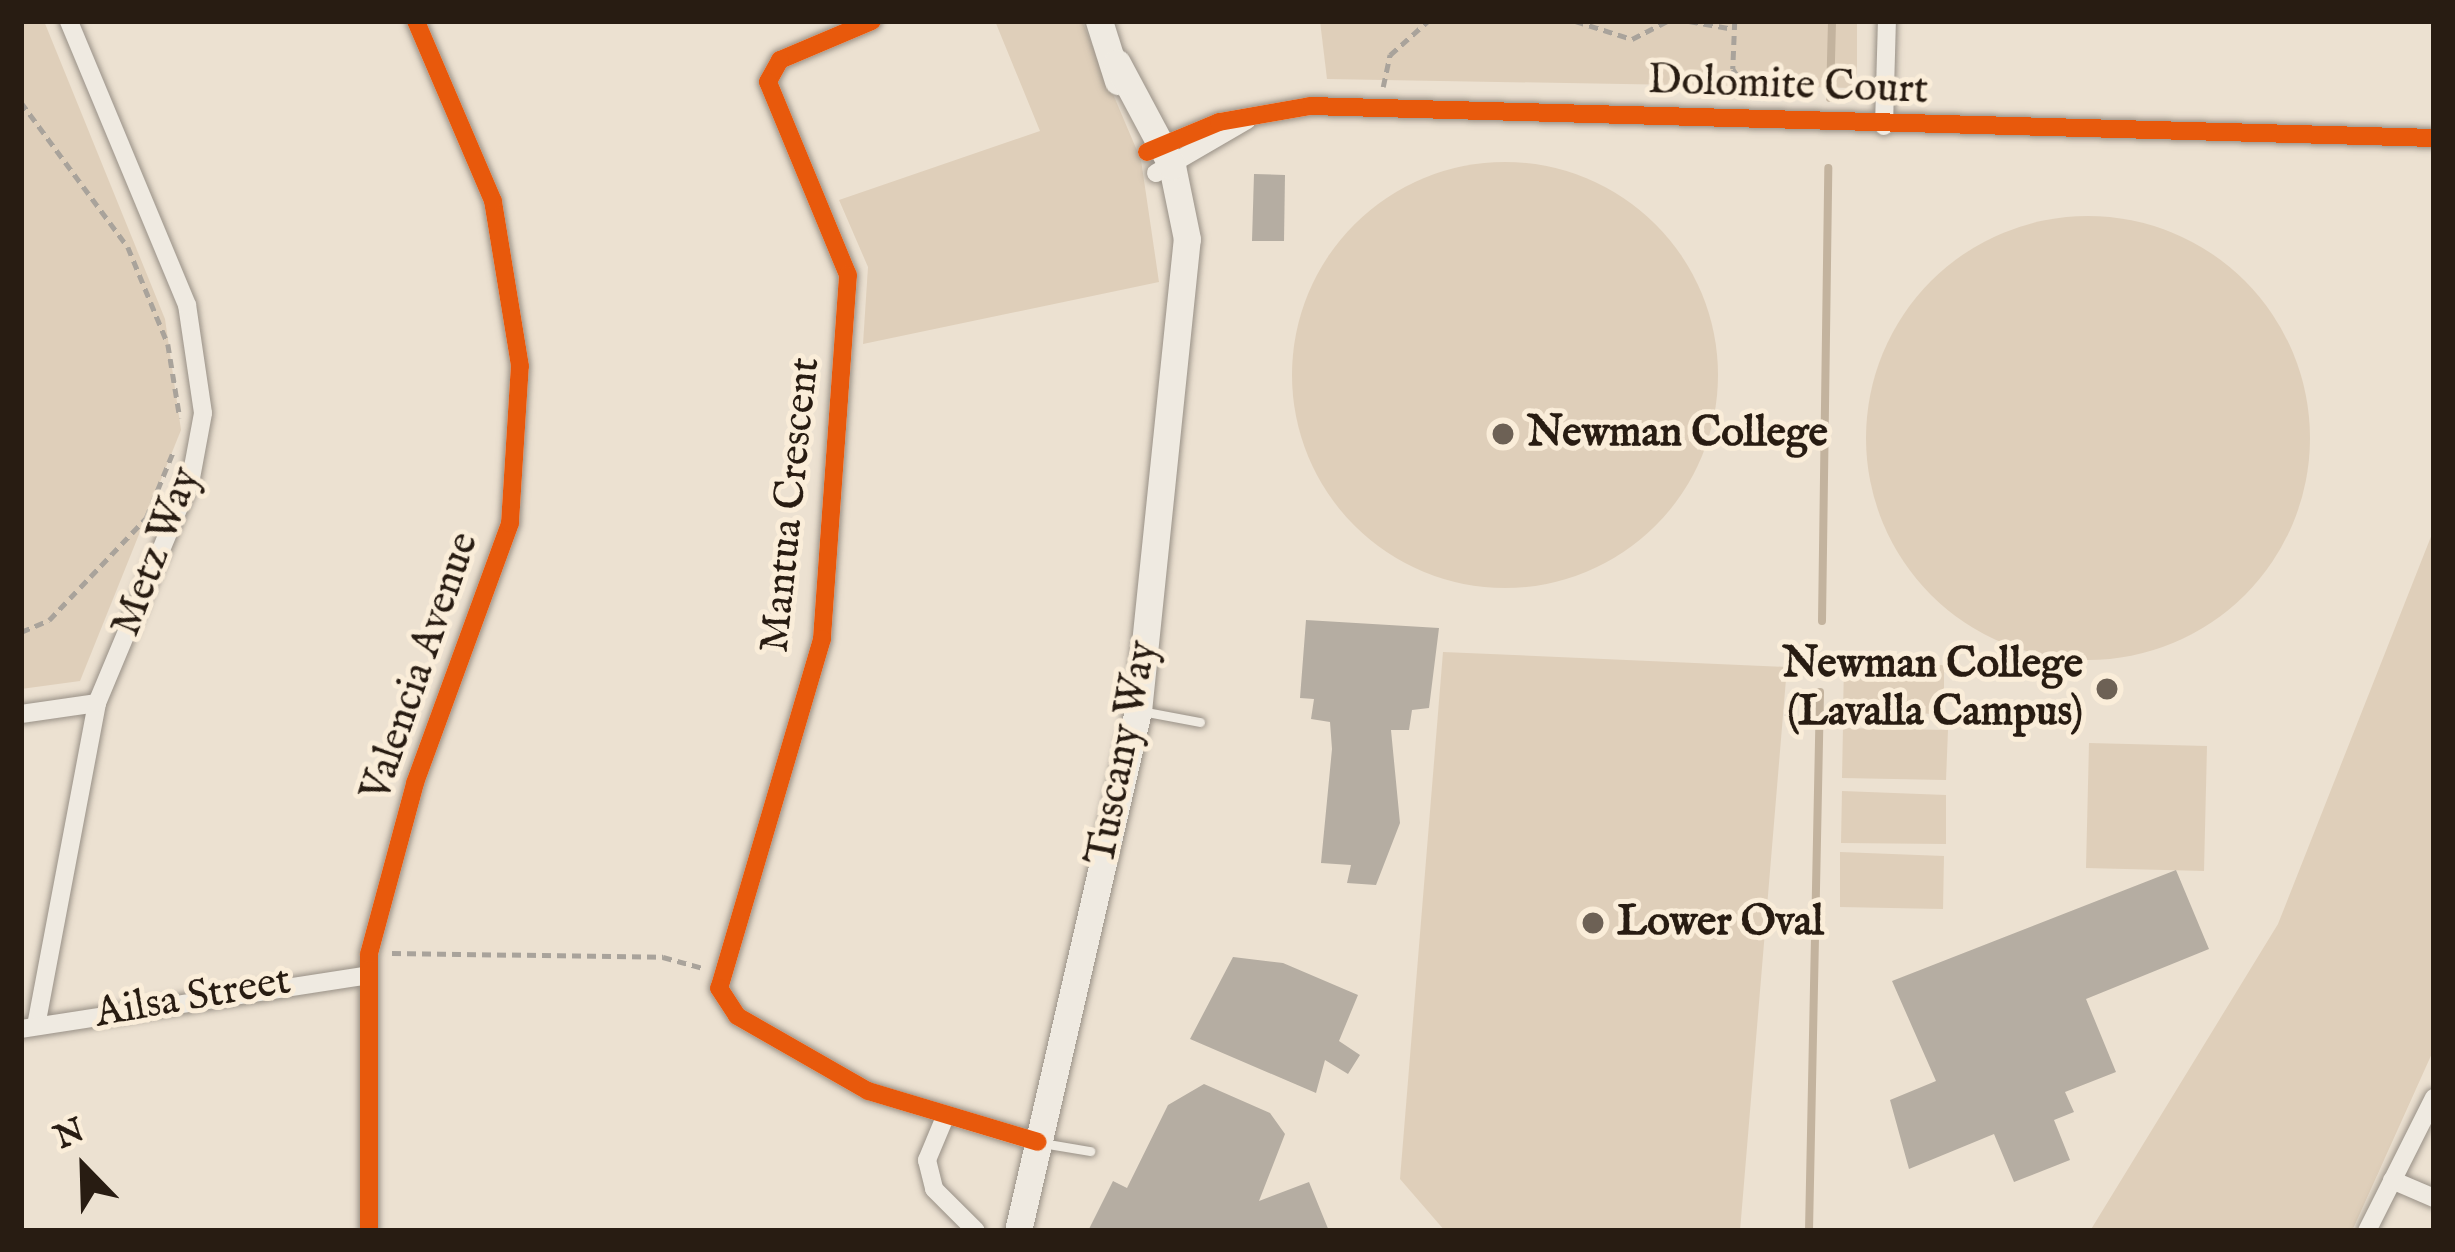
<!DOCTYPE html>
<style>
body{margin:0}
#map{position:relative;width:2455px;height:1252px;overflow:hidden;background:#ece1d1;font-family:"IM FELL English",serif}
div>[style]{position:absolute}
.green>*{inset:0;background:#dfcfba}
.round{border-radius:50%}
.stream>*{height:8px;margin:-4px;padding:0 4px;transform-origin:4px;border-radius:4px;background:#c3b39e}
.building>*{inset:0;background:#b5ada2}
.path>*{height:4.5px;margin-top:-2.25px;transform-origin:0;background:repeating-linear-gradient(90deg,#a9a39b 0 9px,transparent 0 15px)}
.roads{filter:drop-shadow(0 0 3px #989086) drop-shadow(0 0 3px #989086)}
.lane>*{height:9px;margin:-4.5px;padding:0 4.5px;transform-origin:4.5px;border-radius:4.5px;background:#efeae1}
.street>*{height:18px;margin:-9px;padding:0 9px;transform-origin:9px;border-radius:9px;background:#efeae1}
.secondary>*{height:27px;margin:-13.5px;padding:0 13.5px;transform-origin:13.5px;border-radius:13.5px;background:#efeae1}
.cycleway>*{height:18px;margin:-9px;padding:0 9px;transform-origin:9px;border-radius:9px;background:#e8590c}
.dots>*{width:33px;height:33px;translate:-50% -50%;box-sizing:border-box;border:6px solid #faedd9;border-radius:50%}
span{translate:-50% -50%;white-space:nowrap;text-align:center;line-height:1.15;-webkit-text-stroke:10px #faedd9;paint-order:stroke}
.street-label{font-size:42px;color:#281c12}
.poi-label{font-size:42px;color:#281c12;font-weight:700}
.left{translate:0 -50%;text-align:left}
.right{translate:-100% -50%;text-align:right}
.frame{position:absolute;inset:0;border:24px solid #281c12;pointer-events:none}
.north{position:absolute;left:24px;top:1108px;width:120px;height:120px;-webkit-text-stroke:9px #faedd9;paint-order:stroke;rotate:337deg;font-size:33px;font-weight:700;line-height:48px;text-align:center;color:#281c12}
.north::after{content:'';display:block;margin:auto;width:42px;height:54px;background:#281c12;clip-path:polygon(50% 0,100% 100%,50% 72%,0 100%)}
</style>
<div id="map">
<div class="green">
<div style="clip-path:polygon(21px 21px,44px 21px,165px 319px,181px 430px,80px 681px,21px 689px)"></div>
<div style="clip-path:polygon(995px 21px,1082px 21px,1141px 160px,1159px 282px,863px 344px,868px 267px,839px 200px,1040px 131px)"></div>
<div style="clip-path:polygon(1320px 21px,1857px 21px,1857px 88px,1327px 79px)"></div>
<div class="round" style="left:1292px;top:162px;width:426px;height:426px"></div>
<div class="round" style="left:1866px;top:216px;width:444px;height:444px"></div>
<div style="clip-path:polygon(2434px 529px,2434px 1049px,2352px 1231px,2090px 1231px,2278px 924px)"></div>
<div style="clip-path:polygon(1443px 652px,1787px 667px,1740px 1231px,1445px 1231px,1400px 1179px)"></div>
<div style="clip-path:polygon(1944px 665px,1944px 714px,1843px 712px,1844px 666px)"></div>
<div style="clip-path:polygon(1843px 728px,1948px 730px,1946px 780px,1842px 778px)"></div>
<div style="clip-path:polygon(2089px 743px,2207px 746px,2204px 871px,2086px 868px)"></div>
<div style="clip-path:polygon(1842px 791px,1946px 795px,1946px 844px,1841px 843px)"></div>
<div style="clip-path:polygon(1840px 852px,1944px 856px,1943px 909px,1840px 907px)"></div>
</div>
<div class="stream">
<div style="left:1830px;top:98px;width:77px;rotate:-88.5deg"></div>
<div style="left:1822px;top:621px;width:453px;rotate:-89.2deg"></div>
<div style="left:1809px;top:1231px;width:539px;rotate:-88.83deg"></div>
</div>
<div class="building">
<div style="clip-path:polygon(1254px 174px,1285px 175px,1284px 241px,1252px 241px)"></div>
<div style="clip-path:polygon(1306px 620px,1439px 628px,1429px 708px,1412px 710px,1409px 730px,1391px 730px,1400px 823px,1376px 885px,1347px 883px,1351px 865px,1321px 863px,1332px 749px,1330px 722px,1311px 719px,1314px 699px,1300px 698px)"></div>
<div style="clip-path:polygon(2176px 870px,2209px 949px,2086px 999px,2116px 1072px,2065px 1092px,2074px 1112px,2054px 1120px,2070px 1160px,2014px 1182px,1994px 1134px,1909px 1169px,1890px 1100px,1936px 1081px,1892px 981px)"></div>
<div style="clip-path:polygon(1233px 957px,1283px 963px,1358px 995px,1339px 1041px,1360px 1055px,1348px 1074px,1325px 1060px,1316px 1093px,1190px 1039px)"></div>
<div style="clip-path:polygon(1204px 1084px,1270px 1113px,1285px 1134px,1259px 1201px,1309px 1182px,1329px 1231px,1088px 1231px,1113px 1181px,1127px 1188px,1168px 1105px)"></div>
</div>
<div class="path">
<div style="left:1575px;top:21px;width:60px;rotate:17.5deg"></div>
<div style="left:1632px;top:39px;width:39px;rotate:-27deg"></div>
<div style="left:1689px;top:21px;width:40px;rotate:10deg"></div>
<div style="left:1735px;top:21px;width:48px;rotate:92.4deg"></div>
<div style="left:1733px;top:69px;width:36px;rotate:56deg"></div>
<div style="left:1383px;top:87px;width:33px;rotate:-78deg"></div>
<div style="left:1390px;top:55px;width:51px;rotate:-41.8deg"></div>
<div style="left:21px;top:102px;width:180px;rotate:53.6deg"></div>
<div style="left:128px;top:247px;width:105px;rotate:67.6deg"></div>
<div style="left:168px;top:344px;width:75px;rotate:80.8deg"></div>
<div style="left:21px;top:632px;width:30px;rotate:-23deg"></div>
<div style="left:49px;top:620px;width:141px;rotate:-46.4deg"></div>
<div style="left:146px;top:518px;width:71px;rotate:-67.8deg"></div>
<div style="left:392px;top:953px;width:271px;rotate:0.8deg"></div>
<div style="left:663px;top:957px;width:41px;rotate:15.4deg"></div>
</div>
<div class="roads">
<div class="lane">
<div style="left:1141px;top:711px;width:60px;rotate:10.6deg"></div>
<div style="left:1042px;top:1143px;width:49px;rotate:9.5deg"></div>
</div>
<div class="street">
<div style="left:872px;top:21px;width:100px;rotate:157deg"></div>
<div style="left:780px;top:60px;width:25px;rotate:119deg"></div>
<div style="left:768px;top:82px;width:209px;rotate:67.5deg"></div>
<div style="left:848px;top:275px;width:365px;rotate:94.1deg"></div>
<div style="left:822px;top:639px;width:364px;rotate:106.4deg"></div>
<div style="left:719px;top:988px;width:33px;rotate:57deg"></div>
<div style="left:737px;top:1016px;width:151px;rotate:29.8deg"></div>
<div style="left:868px;top:1091px;width:177px;rotate:16.7deg"></div>
<div style="left:1884px;top:126px;width:105px;rotate:-88.4deg"></div>
<div style="left:1147px;top:152px;width:78px;rotate:-22.6deg"></div>
<div style="left:1219px;top:122px;width:92px;rotate:-10deg"></div>
<div style="left:1310px;top:106px;width:1124px;rotate:1.63deg"></div>
<div style="left:1156px;top:173px;width:105px;rotate:-30.2deg"></div>
<div style="left:21px;top:714px;width:77px;rotate:-8.2deg"></div>
<div style="left:36px;top:1026px;width:329px;rotate:-79.3deg"></div>
<div style="left:97px;top:703px;width:244px;rotate:-67.3deg"></div>
<div style="left:191px;top:478px;width:66px;rotate:-79.5deg"></div>
<div style="left:203px;top:413px;width:109px;rotate:-98.4deg"></div>
<div style="left:187px;top:305px;width:308px;rotate:-112.6deg"></div>
<div style="left:21px;top:1029px;width:348px;rotate:-8.8deg"></div>
<div style="left:945px;top:1117px;width:47px;rotate:112.7deg"></div>
<div style="left:927px;top:1160px;width:30px;rotate:76deg"></div>
<div style="left:934px;top:1189px;width:59px;rotate:45deg"></div>
<div style="left:2392px;top:1180px;width:46px;rotate:23.2deg"></div>
<div style="left:369px;top:1231px;width:277px;rotate:-90deg"></div>
<div style="left:369px;top:954px;width:177px;rotate:-74.9deg"></div>
<div style="left:415px;top:783px;width:277px;rotate:-69.9deg"></div>
<div style="left:510px;top:523px;width:157px;rotate:-86.4deg"></div>
<div style="left:520px;top:366px;width:167px;rotate:-99.3deg"></div>
<div style="left:493px;top:201px;width:196px;rotate:-113.2deg"></div>
<div style="left:2367px;top:1231px;width:149px;rotate:-63.3deg"></div>
</div>
<div class="secondary">
<div style="left:1099px;top:21px;width:63px;rotate:72.4deg"></div>
<div style="left:1018px;top:1231px;width:534px;rotate:-77.01deg"></div>
<div style="left:1138px;top:711px;width:475px;rotate:-84.1deg"></div>
<div style="left:1187px;top:239px;width:75px;rotate:-101.6deg"></div>
<div style="left:1172px;top:166px;width:117px;rotate:-118.1deg"></div>
</div>
</div>
<div class="cycleway">
<div style="left:872px;top:21px;width:100px;rotate:157deg"></div>
<div style="left:780px;top:60px;width:25px;rotate:119deg"></div>
<div style="left:768px;top:82px;width:209px;rotate:67.5deg"></div>
<div style="left:848px;top:275px;width:365px;rotate:94.1deg"></div>
<div style="left:822px;top:639px;width:364px;rotate:106.4deg"></div>
<div style="left:719px;top:988px;width:33px;rotate:57deg"></div>
<div style="left:737px;top:1016px;width:151px;rotate:29.8deg"></div>
<div style="left:868px;top:1091px;width:177px;rotate:16.7deg"></div>
<div style="left:1147px;top:152px;width:78px;rotate:-22.6deg"></div>
<div style="left:1219px;top:122px;width:92px;rotate:-10deg"></div>
<div style="left:1310px;top:106px;width:1124px;rotate:1.63deg"></div>
<div style="left:369px;top:1231px;width:277px;rotate:-90deg"></div>
<div style="left:369px;top:954px;width:177px;rotate:-74.9deg"></div>
<div style="left:415px;top:783px;width:277px;rotate:-69.9deg"></div>
<div style="left:510px;top:523px;width:157px;rotate:-86.4deg"></div>
<div style="left:520px;top:366px;width:167px;rotate:-99.3deg"></div>
<div style="left:493px;top:201px;width:196px;rotate:-113.2deg"></div>
</div>
<div class="dots">
<div style="left:1503px;top:434px;background:#6d6155"></div>
<div style="left:2107px;top:689px;background:#6d6155"></div>
<div style="left:1593px;top:923px;background:#6d6155"></div>
</div>
<div class="street-label">
<span style="left:1788px;top:86px;rotate:2deg">Dolomite Court</span>
<span style="left:791px;top:505px;rotate:-84deg">Mantua Crescent</span>
<span style="left:157px;top:552px;rotate:-69deg">Metz Way</span>
<span style="left:421px;top:667px;rotate:-71deg">Valencia Avenue</span>
<span style="left:1123px;top:753px;rotate:-79deg">Tuscany Way</span>
<span style="left:193px;top:998px;rotate:-10deg">Ailsa Street</span>
</div>
<div class="poi-label">
<span class="left" style="left:1527px;top:434px">Newman College</span>
<span class="right" style="left:2083px;top:689px">Newman College<br>(Lavalla Campus)</span>
<span class="left" style="left:1617px;top:923px">Lower Oval</span>
</div>
<div class="frame"></div>
<div class="north">N</div>
</div>
